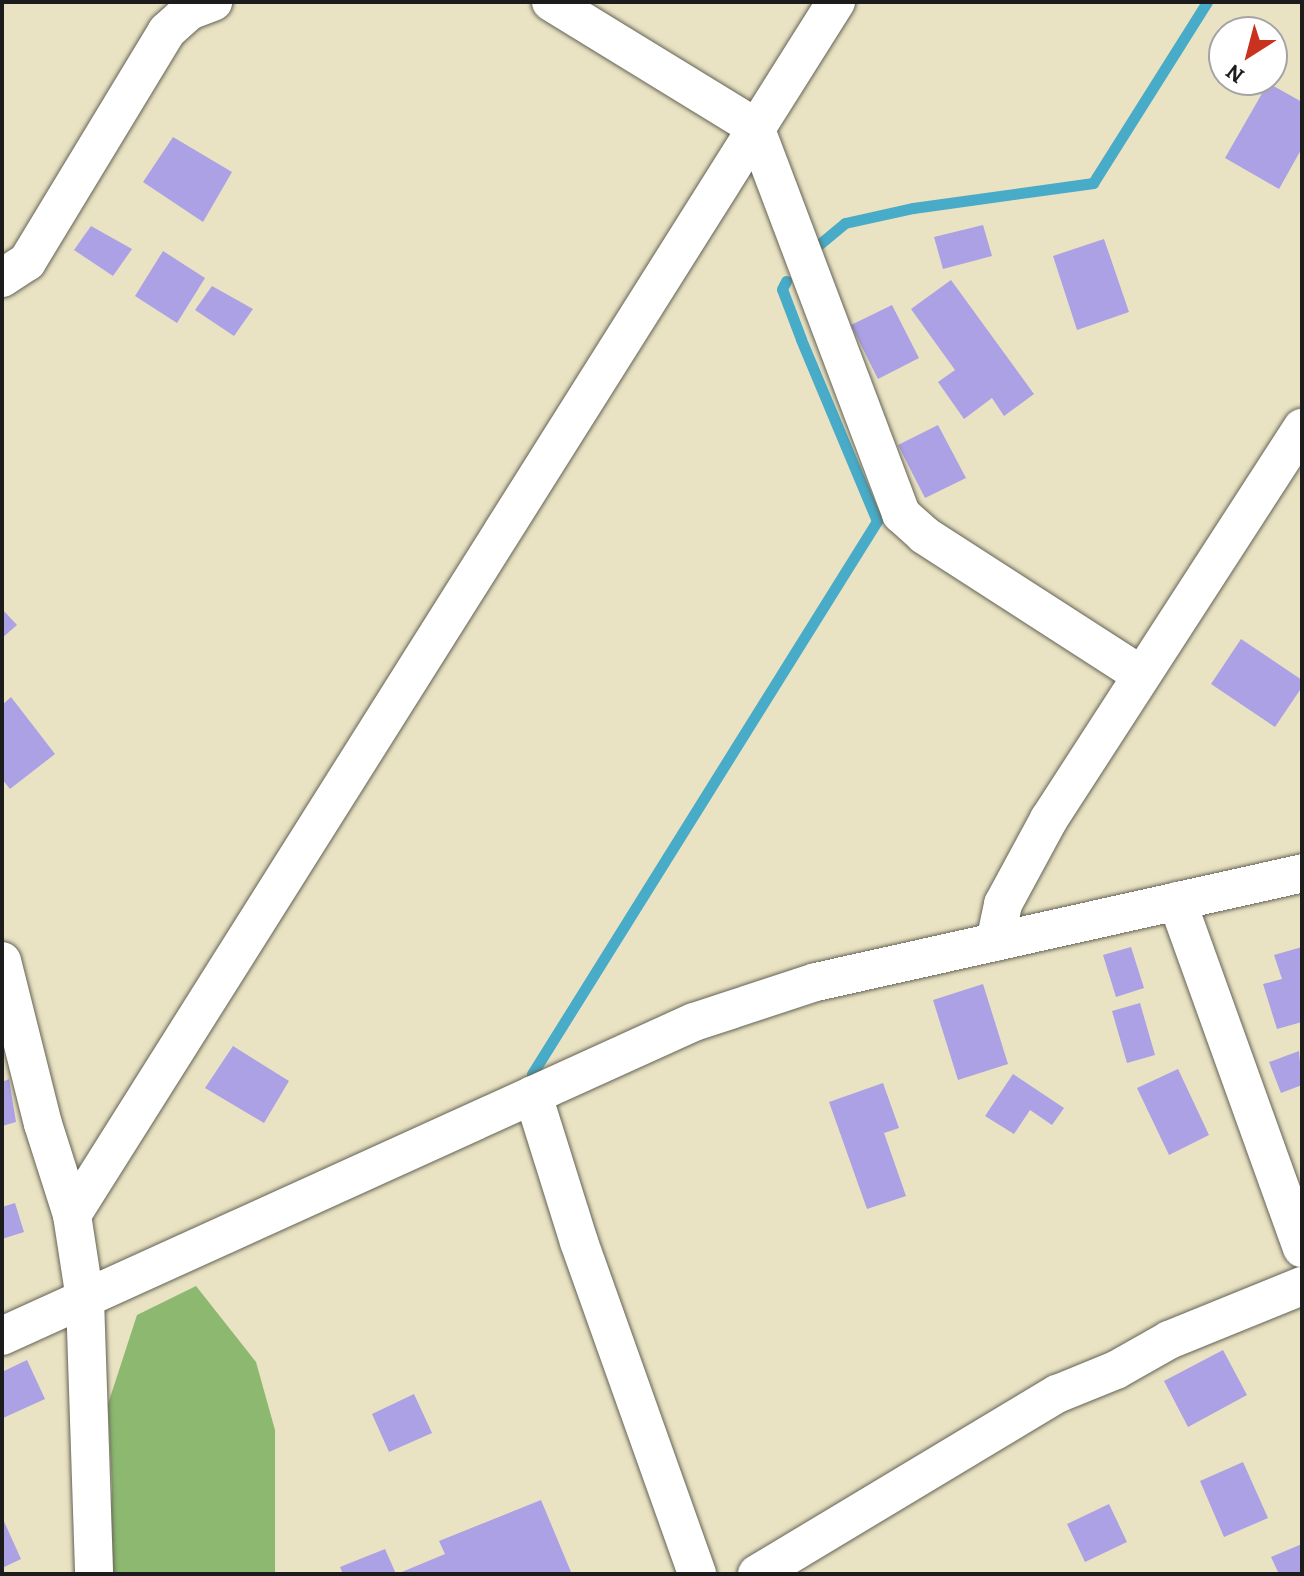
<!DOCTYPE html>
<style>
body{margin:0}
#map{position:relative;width:1304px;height:1576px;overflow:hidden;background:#e9e3c3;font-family:Alegreya,serif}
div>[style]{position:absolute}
.forest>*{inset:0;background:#8cb870}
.stream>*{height:11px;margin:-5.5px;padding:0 5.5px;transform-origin:5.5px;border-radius:5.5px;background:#48abc7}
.building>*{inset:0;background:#aba1e4}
.roads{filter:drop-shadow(0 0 2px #646256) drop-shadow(0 0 2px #646256)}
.minor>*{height:38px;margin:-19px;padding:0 19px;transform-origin:19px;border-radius:19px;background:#fff}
span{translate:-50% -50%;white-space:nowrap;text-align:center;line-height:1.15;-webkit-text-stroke:7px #fff;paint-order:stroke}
.frame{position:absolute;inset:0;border:4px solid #1c1c1c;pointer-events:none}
.north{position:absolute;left:1208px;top:16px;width:80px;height:80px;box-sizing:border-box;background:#fff;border:2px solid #a4a4a4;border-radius:50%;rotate:216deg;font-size:22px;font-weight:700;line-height:32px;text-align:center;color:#1c1c1c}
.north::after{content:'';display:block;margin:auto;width:28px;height:36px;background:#c8321e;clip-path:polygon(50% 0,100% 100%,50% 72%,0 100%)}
</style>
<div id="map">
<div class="forest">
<div style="clip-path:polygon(196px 1286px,256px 1362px,275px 1430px,275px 1574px,109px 1574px,112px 1488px,108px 1404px,137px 1315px)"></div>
</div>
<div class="stream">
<div style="left:810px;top:252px;width:45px;rotate:-39.6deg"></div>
<div style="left:845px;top:223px;width:70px;rotate:-12.4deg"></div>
<div style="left:913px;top:208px;width:182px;rotate:-7.9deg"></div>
<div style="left:1093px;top:183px;width:214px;rotate:-57.8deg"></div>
<div style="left:532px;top:1074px;width:652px;rotate:-58.04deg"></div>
<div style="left:877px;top:521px;width:197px;rotate:-112.7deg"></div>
<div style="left:801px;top:339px;width:53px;rotate:-110.8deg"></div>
<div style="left:782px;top:289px;width:9px;rotate:-63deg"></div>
</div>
<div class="building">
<div style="clip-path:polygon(1268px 83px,1302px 102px,1302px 148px,1279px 189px,1225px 158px)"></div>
<div style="clip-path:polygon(173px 137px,232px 172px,203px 222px,143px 182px)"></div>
<div style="clip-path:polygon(983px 225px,992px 256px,943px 269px,934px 237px)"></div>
<div style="clip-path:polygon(91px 226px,132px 249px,113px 276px,74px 250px)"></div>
<div style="clip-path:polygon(1104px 239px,1129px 312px,1077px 330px,1053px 256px)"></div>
<div style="clip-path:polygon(163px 251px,205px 278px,177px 323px,135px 296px)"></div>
<div style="clip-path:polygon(951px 280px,1034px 394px,1004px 416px,992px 398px,964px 419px,938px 382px,955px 370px,911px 309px)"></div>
<div style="clip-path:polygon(212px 286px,253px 309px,234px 336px,195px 310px)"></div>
<div style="clip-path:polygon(892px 305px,919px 358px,878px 379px,851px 325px)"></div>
<div style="clip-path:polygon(938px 425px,966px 478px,925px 498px,898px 445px)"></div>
<div style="clip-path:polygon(2px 609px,17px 625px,2px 638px)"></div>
<div style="clip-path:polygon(1241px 639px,1302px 680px,1302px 687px,1275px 727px,1211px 684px)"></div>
<div style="clip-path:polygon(11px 697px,55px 754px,10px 789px,2px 779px,2px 705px)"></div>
<div style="clip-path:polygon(1131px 947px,1144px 988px,1116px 997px,1103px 955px)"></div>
<div style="clip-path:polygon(1302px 947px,1302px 1022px,1277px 1029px,1263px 984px,1282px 979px,1274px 955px)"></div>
<div style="clip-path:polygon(983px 984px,1008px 1064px,958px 1080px,933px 1000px)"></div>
<div style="clip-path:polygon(1140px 1003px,1155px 1055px,1127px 1063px,1112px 1011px)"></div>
<div style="clip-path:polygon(233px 1046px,289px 1081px,264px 1123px,205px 1088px)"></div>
<div style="clip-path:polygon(1299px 1051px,1302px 1085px,1281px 1093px,1269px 1062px)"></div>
<div style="clip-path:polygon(1178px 1069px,1209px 1135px,1169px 1155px,1137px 1088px)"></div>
<div style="clip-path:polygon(1013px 1074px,1064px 1108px,1052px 1125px,1030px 1110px,1014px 1134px,985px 1116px)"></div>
<div style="clip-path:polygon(9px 1079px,16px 1122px,2px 1126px,2px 1082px)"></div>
<div style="clip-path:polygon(883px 1083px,899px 1128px,884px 1133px,906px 1196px,867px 1209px,829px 1102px)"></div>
<div style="clip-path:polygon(15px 1203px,24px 1232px,2px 1239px,2px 1207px)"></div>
<div style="clip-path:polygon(1223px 1350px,1247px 1395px,1188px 1427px,1164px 1381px)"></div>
<div style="clip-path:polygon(27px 1360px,45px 1399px,3px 1418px,2px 1372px)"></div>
<div style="clip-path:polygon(414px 1394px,432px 1433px,389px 1452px,372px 1414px)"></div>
<div style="clip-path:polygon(1243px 1462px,1268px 1518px,1224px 1537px,1200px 1481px)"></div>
<div style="clip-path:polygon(541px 1500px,571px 1572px,397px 1574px,445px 1554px,439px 1541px)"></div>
<div style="clip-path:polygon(1109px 1504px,1127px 1542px,1085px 1562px,1067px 1524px)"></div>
<div style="clip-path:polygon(2px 1517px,21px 1559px,2px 1568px)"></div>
<div style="clip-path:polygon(1302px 1544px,1302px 1574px,1279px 1574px,1271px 1557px)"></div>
<div style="clip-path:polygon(385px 1549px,396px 1574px,343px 1574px,340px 1567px)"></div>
</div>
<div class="roads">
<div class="minor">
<div style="left:551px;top:2px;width:239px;rotate:31.5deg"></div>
<div style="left:755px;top:127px;width:414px;rotate:69.3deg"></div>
<div style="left:901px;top:514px;width:31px;rotate:42deg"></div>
<div style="left:924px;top:535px;width:258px;rotate:32.8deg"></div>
<div style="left:2px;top:278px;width:30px;rotate:-33deg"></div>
<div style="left:27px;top:262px;width:270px;rotate:-58.8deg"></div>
<div style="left:167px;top:31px;width:30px;rotate:-42deg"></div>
<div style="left:189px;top:11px;width:26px;rotate:-21deg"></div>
<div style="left:1177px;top:901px;width:369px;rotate:70.2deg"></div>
<div style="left:995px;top:942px;width:39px;rotate:-78deg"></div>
<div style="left:1003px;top:904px;width:97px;rotate:-61.6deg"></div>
<div style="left:1049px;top:819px;width:466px;rotate:-57.1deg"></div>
<div style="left:2px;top:961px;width:168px;rotate:75.9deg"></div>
<div style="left:43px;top:1124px;width:96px;rotate:72.3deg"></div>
<div style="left:72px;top:1215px;width:85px;rotate:81.2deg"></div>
<div style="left:85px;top:1299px;width:275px;rotate:88.1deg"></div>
<div style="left:533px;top:1095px;width:154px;rotate:72.6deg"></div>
<div style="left:579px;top:1242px;width:352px;rotate:70.4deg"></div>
<div style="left:72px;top:1215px;width:1434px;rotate:-57.8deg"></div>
<div style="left:2px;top:1336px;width:760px;rotate:-24.41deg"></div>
<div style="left:694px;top:1022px;width:128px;rotate:-18.2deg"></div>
<div style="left:816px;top:982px;width:498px;rotate:-12.6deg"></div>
<div style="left:757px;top:1574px;width:350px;rotate:-31deg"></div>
<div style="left:1057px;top:1394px;width:64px;rotate:-22.1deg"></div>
<div style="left:1116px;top:1370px;width:61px;rotate:-29.5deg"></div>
<div style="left:1169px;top:1340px;width:144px;rotate:-22.1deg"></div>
</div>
</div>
<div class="frame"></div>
<div class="north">N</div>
</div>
